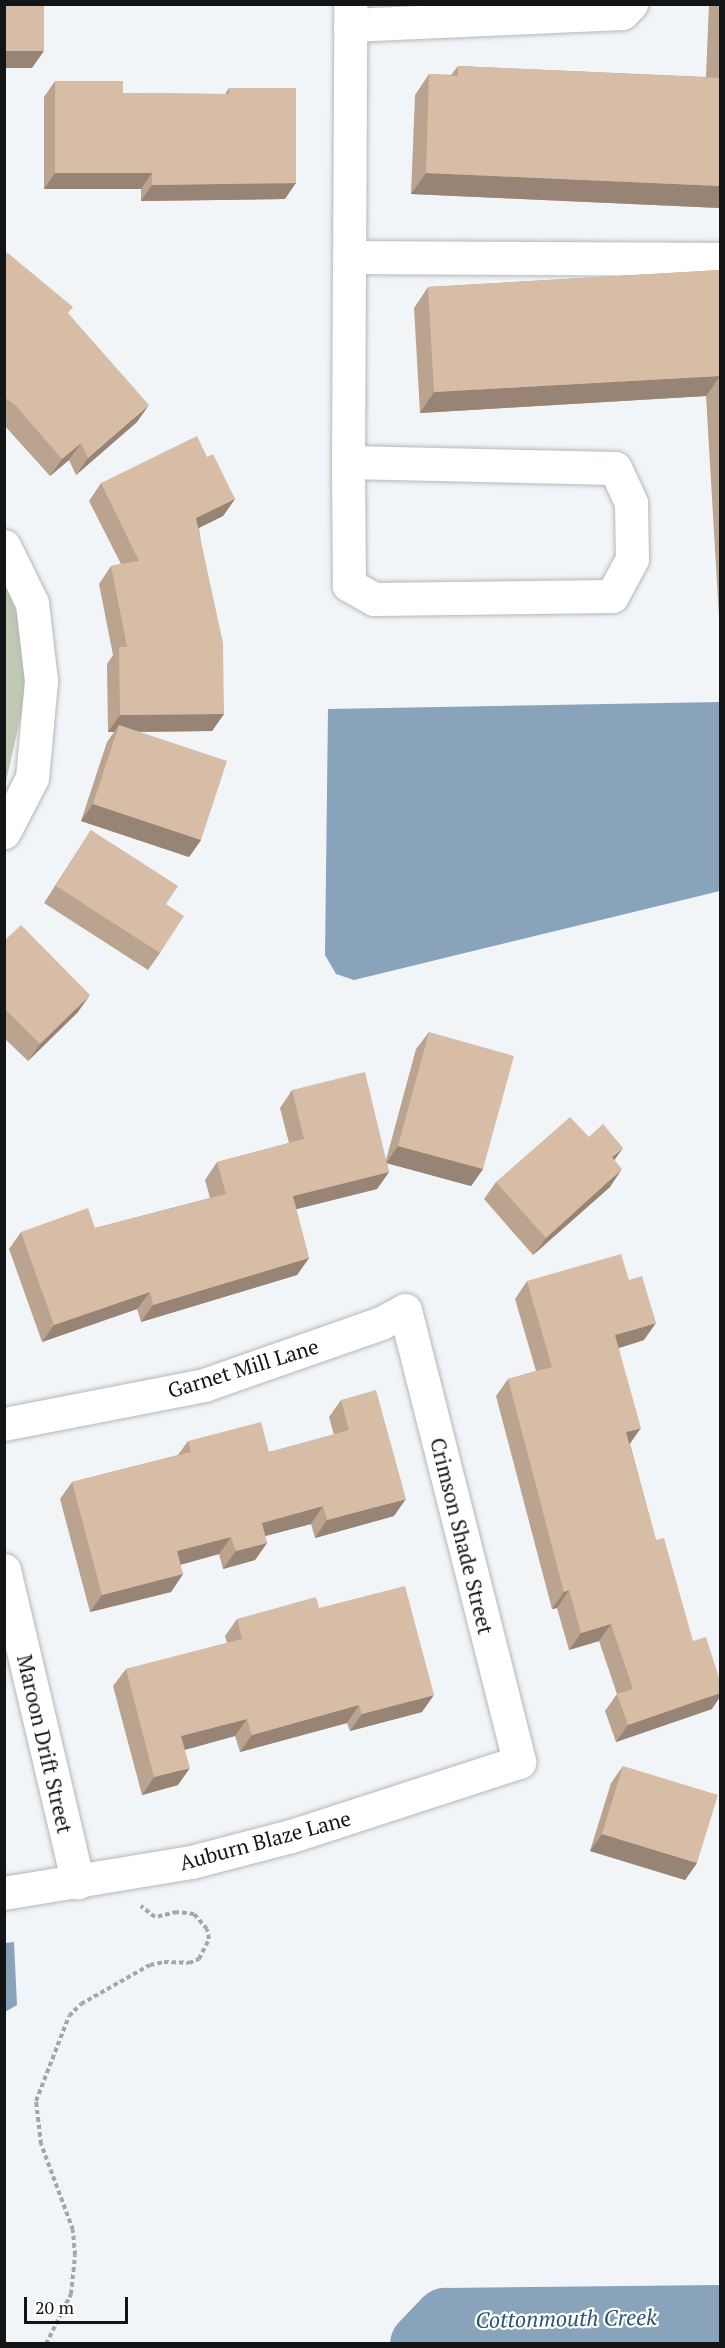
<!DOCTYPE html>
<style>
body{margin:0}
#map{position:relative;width:725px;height:2348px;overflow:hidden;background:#f2f5f8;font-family:"PT Serif",serif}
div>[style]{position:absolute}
.green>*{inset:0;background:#bfcab3}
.water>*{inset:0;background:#89a3ba}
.river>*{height:62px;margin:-31px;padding:0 31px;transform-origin:31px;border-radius:31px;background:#89a3ba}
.path>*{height:4px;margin-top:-2px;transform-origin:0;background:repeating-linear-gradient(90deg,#a4a7a9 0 4.5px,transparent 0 7.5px)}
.roads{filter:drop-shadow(0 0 2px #b5b8bb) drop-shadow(0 0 2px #b5b8bb)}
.minor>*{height:33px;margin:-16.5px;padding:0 16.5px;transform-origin:16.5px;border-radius:16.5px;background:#fff}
.wall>*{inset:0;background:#baa38f}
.shaded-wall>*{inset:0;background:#978474}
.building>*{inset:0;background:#d8bda6}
span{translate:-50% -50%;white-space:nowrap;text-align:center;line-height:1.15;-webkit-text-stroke:4.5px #fff;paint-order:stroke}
.street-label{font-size:21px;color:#131415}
.water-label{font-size:22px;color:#295577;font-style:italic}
.frame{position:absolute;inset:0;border:6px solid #131415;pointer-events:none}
.scale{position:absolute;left:24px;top:2297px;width:104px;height:27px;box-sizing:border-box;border:3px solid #131415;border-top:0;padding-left:8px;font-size:18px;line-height:21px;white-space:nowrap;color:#131415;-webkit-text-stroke:4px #fff;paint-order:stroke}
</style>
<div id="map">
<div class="green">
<div style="clip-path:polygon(5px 580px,25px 637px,29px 680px,5px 786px)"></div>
</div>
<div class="water">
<div style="clip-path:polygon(720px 702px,720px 891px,354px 980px,336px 974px,325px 955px,328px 709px)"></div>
<div style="clip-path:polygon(14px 1942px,17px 2005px,5px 2012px,5px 1943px)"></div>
</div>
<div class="river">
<div style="left:421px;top:2344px;width:35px;rotate:-46deg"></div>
<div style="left:445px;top:2319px;width:275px;rotate:-0.6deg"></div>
</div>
<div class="path">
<div style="left:46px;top:2344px;width:56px;rotate:-63.4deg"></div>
<div style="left:71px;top:2294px;width:39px;rotate:-84deg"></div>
<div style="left:75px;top:2255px;width:25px;rotate:-95deg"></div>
<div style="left:73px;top:2230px;width:92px;rotate:-110.4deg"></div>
<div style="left:41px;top:2144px;width:43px;rotate:-96.6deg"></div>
<div style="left:36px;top:2101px;width:91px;rotate:-68.8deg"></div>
<div style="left:69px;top:2016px;width:17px;rotate:-45deg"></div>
<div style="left:81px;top:2004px;width:79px;rotate:-29.5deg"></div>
<div style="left:150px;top:1965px;width:14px;rotate:-12deg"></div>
<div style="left:164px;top:1962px;width:25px;rotate:2deg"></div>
<div style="left:189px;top:1963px;width:11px;rotate:-22deg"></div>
<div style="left:199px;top:1959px;width:22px;rotate:-63deg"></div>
<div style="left:209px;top:1939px;width:10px;rotate:-101deg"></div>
<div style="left:207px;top:1929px;width:20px;rotate:-131deg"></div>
<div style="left:194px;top:1914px;width:17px;rotate:-173deg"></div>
<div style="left:177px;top:1912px;width:23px;rotate:167deg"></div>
<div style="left:155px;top:1917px;width:18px;rotate:-142deg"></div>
</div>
<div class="roads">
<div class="minor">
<div style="left:350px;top:25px;width:272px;rotate:-2.5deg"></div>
<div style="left:622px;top:13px;width:13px;rotate:-45deg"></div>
<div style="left:351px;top:257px;width:369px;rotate:0.3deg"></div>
<div style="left:348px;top:462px;width:267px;rotate:1.3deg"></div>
<div style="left:615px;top:468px;width:38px;rotate:65deg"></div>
<div style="left:631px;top:503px;width:56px;rotate:89deg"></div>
<div style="left:632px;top:559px;width:42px;rotate:118.4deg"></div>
<div style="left:612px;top:596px;width:238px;rotate:179.3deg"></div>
<div style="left:374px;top:599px;width:29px;rotate:-151deg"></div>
<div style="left:349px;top:585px;width:123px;rotate:-90.5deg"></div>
<div style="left:348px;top:462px;width:458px;rotate:-89.7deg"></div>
<div style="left:4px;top:546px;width:64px;rotate:63.8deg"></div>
<div style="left:32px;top:603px;width:79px;rotate:83.4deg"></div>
<div style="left:41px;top:681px;width:97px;rotate:95.3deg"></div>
<div style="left:32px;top:778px;width:61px;rotate:117.4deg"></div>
<div style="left:4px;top:1424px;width:204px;rotate:-11deg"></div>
<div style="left:204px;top:1385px;width:188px;rotate:-19.3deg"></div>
<div style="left:381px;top:1323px;width:27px;rotate:-28deg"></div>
<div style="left:405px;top:1310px;width:466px;rotate:75.8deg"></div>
<div style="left:519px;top:1762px;width:240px;rotate:162deg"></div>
<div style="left:291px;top:1836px;width:103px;rotate:165.4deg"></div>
<div style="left:191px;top:1862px;width:190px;rotate:170.6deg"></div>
<div style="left:4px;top:1570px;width:321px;rotate:76.7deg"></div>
</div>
</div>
<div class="wall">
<div style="clip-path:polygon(709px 4px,720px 4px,720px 208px,411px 194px,415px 95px,429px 74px,451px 75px,458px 66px,706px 77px)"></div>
<div style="clip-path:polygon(55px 81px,123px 93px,225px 94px,229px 88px,285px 199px,141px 201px,141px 189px,44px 189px,44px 97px)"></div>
<div style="clip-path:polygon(4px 251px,68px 314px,137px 422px,76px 475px,69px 460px,50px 476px,4px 425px)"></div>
<div style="clip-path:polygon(720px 270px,720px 634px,706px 396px,420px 413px,414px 308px,428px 287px)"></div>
<div style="clip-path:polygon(207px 457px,235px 499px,223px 516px,199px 528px,224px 714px,212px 731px,139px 732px,201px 840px,189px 857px,81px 821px,107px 742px,114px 732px,108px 732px,107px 664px,113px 655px,99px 584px,111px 566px,121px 564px,89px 501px,101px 483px)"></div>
<div style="clip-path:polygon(91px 830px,166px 904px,160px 953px,148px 970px,44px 903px)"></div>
<div style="clip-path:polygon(4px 941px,78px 1012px,28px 1061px,4px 1038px)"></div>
<div style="clip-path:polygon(429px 1032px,483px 1169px,471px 1186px,387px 1163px,389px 1172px,377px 1189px,296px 1209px,309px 1258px,297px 1275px,141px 1322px,137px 1309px,42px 1342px,9px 1249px,21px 1232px,95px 1228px,210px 1198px,205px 1180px,217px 1162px,289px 1143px,280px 1108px,292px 1090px,386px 1160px,416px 1049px)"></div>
<div style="clip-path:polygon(589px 1137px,614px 1160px,610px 1187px,533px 1255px,484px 1199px,496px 1182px)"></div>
<div style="clip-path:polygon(527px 1281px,644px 1340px,619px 1348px,630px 1444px,656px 1540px,712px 1709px,616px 1742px,605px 1711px,617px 1694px,599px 1641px,569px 1650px,557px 1608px,552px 1609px,496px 1396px,508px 1379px,536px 1371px,515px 1299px)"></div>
<div style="clip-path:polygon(341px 1400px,394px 1516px,315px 1538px,311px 1524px,265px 1536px,267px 1543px,255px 1560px,223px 1569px,219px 1554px,180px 1565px,183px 1574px,171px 1592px,90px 1612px,60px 1499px,72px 1482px,178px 1455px,188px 1441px,269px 1452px,334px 1435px,329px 1417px)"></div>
<div style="clip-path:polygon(319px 1608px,422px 1712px,350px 1731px,347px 1723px,240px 1752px,235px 1736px,185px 1750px,178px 1785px,142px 1795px,113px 1686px,126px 1669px,227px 1643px,225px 1636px,237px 1619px)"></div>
<div style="clip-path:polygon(623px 1766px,697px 1863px,685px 1880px,590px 1851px,611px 1783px)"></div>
</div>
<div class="shaded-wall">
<div style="clip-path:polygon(4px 51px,44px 51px,32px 68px,4px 68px)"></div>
<div style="clip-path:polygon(55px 173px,152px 173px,141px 189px,44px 189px)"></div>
<div style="clip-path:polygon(426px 173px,720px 186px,720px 208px,411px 194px)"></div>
<div style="clip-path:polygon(296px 183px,285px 199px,141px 201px,152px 185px)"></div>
<div style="clip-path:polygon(720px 376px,706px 396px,420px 413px,434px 392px)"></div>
<div style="clip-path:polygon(149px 405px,137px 422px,76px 475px,88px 458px)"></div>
<div style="clip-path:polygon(81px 443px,69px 460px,50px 476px,62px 459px)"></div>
<div style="clip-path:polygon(235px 499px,223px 516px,184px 535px,196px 518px)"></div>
<div style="clip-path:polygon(224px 714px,212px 731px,117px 732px,119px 725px,114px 732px,108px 732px,120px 715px)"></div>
<div style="clip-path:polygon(93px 804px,201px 840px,189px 857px,81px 821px)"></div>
<div style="clip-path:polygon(90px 995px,78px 1012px,28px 1061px,40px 1044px)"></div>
<div style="clip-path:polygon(398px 1146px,483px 1169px,471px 1186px,386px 1163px)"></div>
<div style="clip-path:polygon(623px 1148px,611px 1165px,612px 1157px)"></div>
<div style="clip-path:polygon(622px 1169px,610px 1187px,533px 1255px,546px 1238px)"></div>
<div style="clip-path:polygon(389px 1172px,377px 1189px,281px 1213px,293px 1196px)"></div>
<div style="clip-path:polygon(309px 1258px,297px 1275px,141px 1322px,153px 1305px)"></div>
<div style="clip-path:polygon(150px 1292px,137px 1309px,42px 1342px,54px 1325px)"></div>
<div style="clip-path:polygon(656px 1323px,644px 1340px,603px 1353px,615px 1335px)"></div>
<div style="clip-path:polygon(641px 1428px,629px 1445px,626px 1432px)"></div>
<div style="clip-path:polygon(406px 1499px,394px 1516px,315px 1538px,327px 1520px)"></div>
<div style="clip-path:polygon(323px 1506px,311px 1524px,250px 1540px,262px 1523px)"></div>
<div style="clip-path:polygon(231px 1537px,219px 1554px,165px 1569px,177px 1551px)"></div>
<div style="clip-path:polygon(267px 1543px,255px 1560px,223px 1569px,236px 1551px)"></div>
<div style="clip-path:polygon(183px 1574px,171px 1592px,90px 1612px,102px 1595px)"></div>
<div style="clip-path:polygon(569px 1590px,557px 1608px,552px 1609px,564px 1592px)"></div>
<div style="clip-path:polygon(611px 1624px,599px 1641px,569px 1650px,581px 1633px)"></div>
<div style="clip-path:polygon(720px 1693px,720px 1697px,712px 1709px,616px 1742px,628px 1725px)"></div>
<div style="clip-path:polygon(434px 1695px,422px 1712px,350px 1731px,362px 1714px)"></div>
<div style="clip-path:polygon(359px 1705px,347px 1723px,240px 1752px,252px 1735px)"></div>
<div style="clip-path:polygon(247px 1719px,235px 1736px,169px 1754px,181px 1736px)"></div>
<div style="clip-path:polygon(190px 1768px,178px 1785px,142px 1795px,154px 1777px)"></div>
<div style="clip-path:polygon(602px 1834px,697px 1863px,685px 1880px,590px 1851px)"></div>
</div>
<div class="building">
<div style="clip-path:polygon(4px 4px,44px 4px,44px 51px,4px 51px)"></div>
<div style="clip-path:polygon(720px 57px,720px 186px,426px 173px,429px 74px,458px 76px,458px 66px,720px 78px)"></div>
<div style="clip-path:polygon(55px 81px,123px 81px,123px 93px,229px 94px,229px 88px,296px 88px,296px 183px,152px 185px,152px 173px,55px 173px)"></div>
<div style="clip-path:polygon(4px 251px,9px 254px,73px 307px,68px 313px,149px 405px,88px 458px,81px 443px,62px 459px,16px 406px,4px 397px)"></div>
<div style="clip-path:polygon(720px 270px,720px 378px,720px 376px,434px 392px,428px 287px)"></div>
<div style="clip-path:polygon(197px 436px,207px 457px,213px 454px,235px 499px,196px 518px,223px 643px,224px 714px,120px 715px,119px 647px,127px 647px,111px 566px,139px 561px,101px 483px)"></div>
<div style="clip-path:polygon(119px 725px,227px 761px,201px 840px,93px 804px)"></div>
<div style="clip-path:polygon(91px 830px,178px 886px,166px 904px,184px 916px,160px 953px,56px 886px)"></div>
<div style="clip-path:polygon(21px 925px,90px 995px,40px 1044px,4px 1008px,4px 941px)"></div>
<div style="clip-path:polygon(429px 1032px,514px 1056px,483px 1169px,398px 1146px)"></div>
<div style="clip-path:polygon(365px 1072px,389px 1172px,293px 1196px,309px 1258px,153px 1305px,150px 1292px,54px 1325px,21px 1232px,88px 1208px,95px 1228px,226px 1194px,217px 1162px,304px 1139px,292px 1090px)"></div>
<div style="clip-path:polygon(570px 1117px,589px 1137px,603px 1124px,623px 1148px,612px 1157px,622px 1169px,546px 1238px,496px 1182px)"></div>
<div style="clip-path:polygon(621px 1254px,629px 1280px,642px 1276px,656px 1323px,615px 1335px,641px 1428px,626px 1432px,656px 1540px,664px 1538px,693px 1641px,706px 1637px,720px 1681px,720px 1693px,628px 1725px,617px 1694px,633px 1689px,611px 1624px,581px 1633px,569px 1590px,564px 1592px,508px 1379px,552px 1367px,527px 1281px)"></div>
<div style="clip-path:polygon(376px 1390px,406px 1499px,327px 1520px,323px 1506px,262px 1523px,267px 1543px,236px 1551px,231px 1537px,177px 1551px,183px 1574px,102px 1595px,72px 1482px,191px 1452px,188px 1441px,261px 1422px,269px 1452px,349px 1430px,341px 1400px)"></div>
<div style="clip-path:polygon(405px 1586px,434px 1695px,362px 1714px,359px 1705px,252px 1735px,247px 1719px,181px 1736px,190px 1768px,154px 1777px,126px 1669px,242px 1639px,237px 1619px,316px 1597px,319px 1608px)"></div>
<div style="clip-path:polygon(623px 1766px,718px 1795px,697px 1863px,602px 1834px)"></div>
</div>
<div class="street-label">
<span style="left:243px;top:1368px;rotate:-17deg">Garnet Mill Lane</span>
<span style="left:462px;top:1536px;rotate:76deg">Crimson Shade Street</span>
<span style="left:45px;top:1744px;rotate:77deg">Maroon Drift Street</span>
<span style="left:265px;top:1840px;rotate:-15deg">Auburn Blaze Lane</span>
</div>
<div class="water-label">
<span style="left:566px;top:2318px;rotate:-1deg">Cottonmouth Creek</span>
</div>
<div class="frame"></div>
<div class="scale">20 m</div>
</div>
